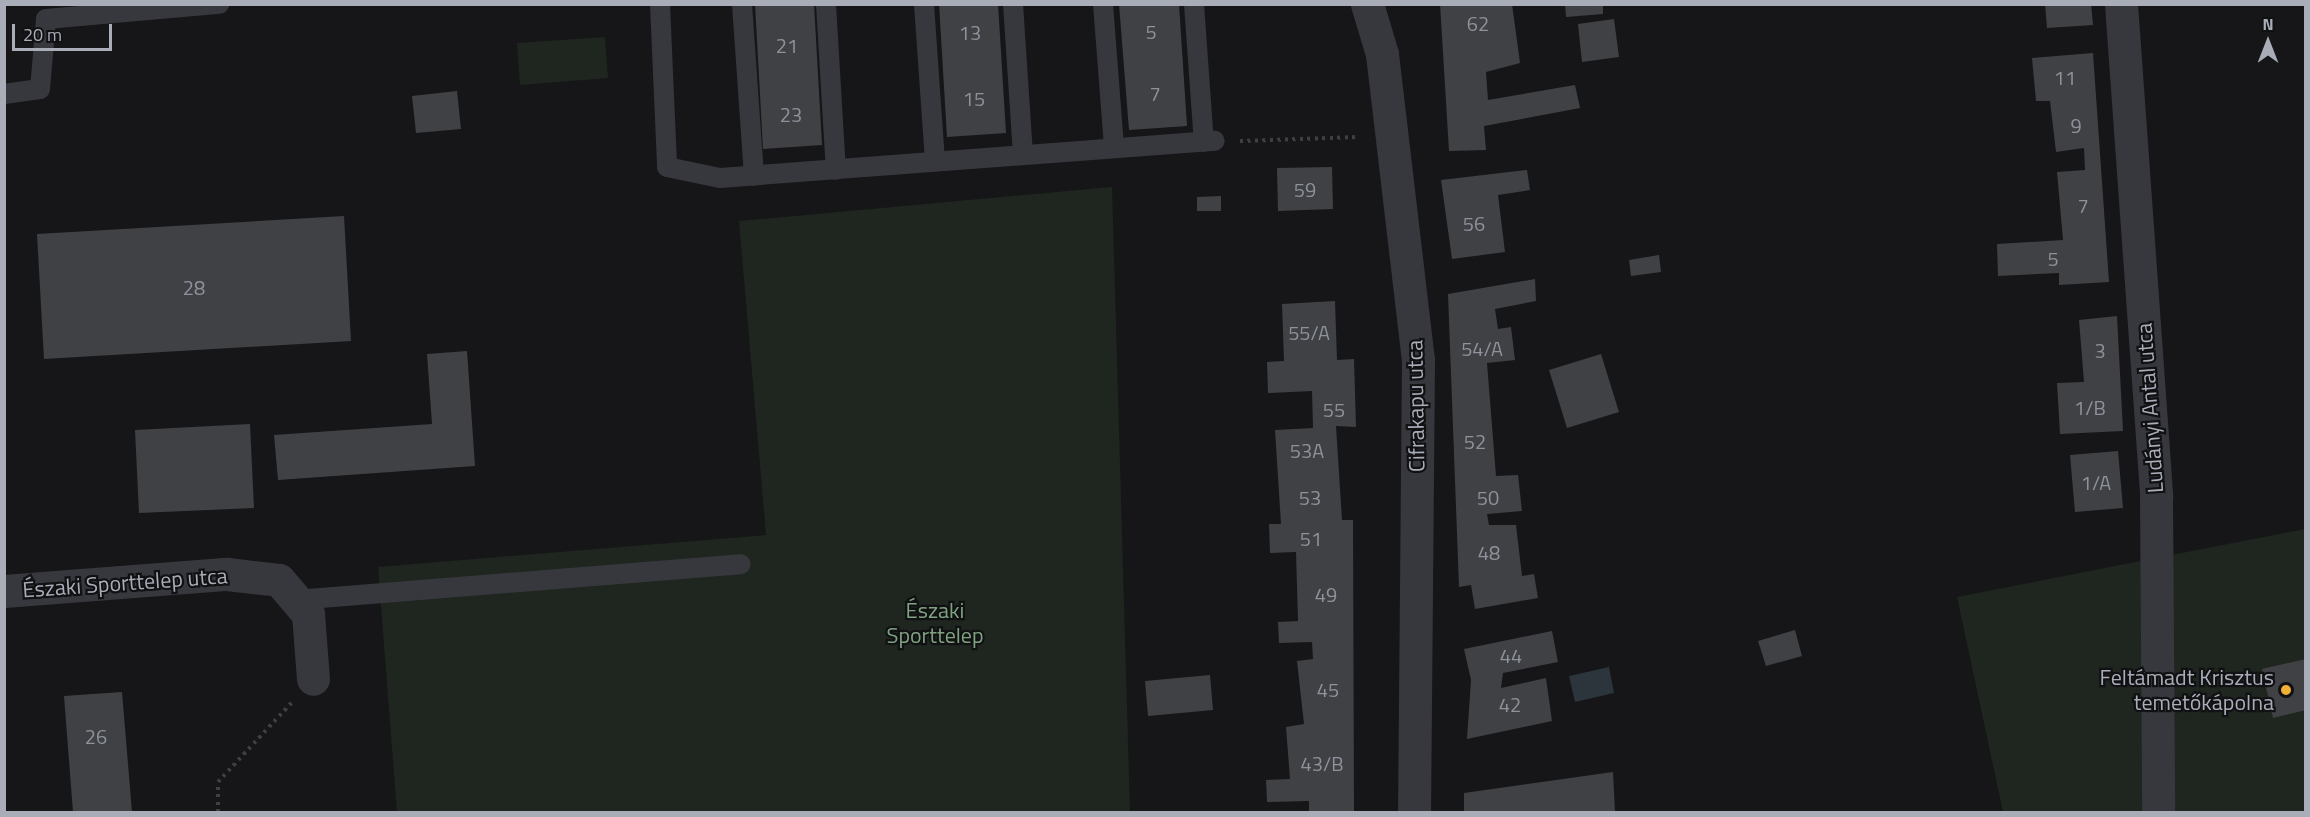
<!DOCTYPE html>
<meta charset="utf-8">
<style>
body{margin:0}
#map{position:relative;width:2310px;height:817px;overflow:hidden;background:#161618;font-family:"Titillium Web",sans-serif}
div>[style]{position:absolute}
.green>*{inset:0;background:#1e261f}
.water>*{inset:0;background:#2c353c}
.building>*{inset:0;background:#404145}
.path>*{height:4px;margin-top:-2px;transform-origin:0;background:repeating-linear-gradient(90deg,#3d3f44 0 3px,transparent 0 7.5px)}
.lane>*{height:20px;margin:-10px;padding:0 10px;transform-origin:10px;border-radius:10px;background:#37383d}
.street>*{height:33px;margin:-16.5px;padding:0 16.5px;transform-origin:16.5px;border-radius:16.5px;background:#37383d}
.dots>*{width:16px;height:16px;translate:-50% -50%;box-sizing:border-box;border:3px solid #111113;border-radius:50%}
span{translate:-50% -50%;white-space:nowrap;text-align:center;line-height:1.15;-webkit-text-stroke:4.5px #111113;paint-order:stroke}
.number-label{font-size:20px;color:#8e929b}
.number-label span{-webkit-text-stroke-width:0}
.street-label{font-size:22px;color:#a8adb8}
.park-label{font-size:22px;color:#7fa381}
.poi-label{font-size:22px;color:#a8adb8}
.right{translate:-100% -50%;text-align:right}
.frame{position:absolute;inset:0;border:6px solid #a8adb8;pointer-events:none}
.north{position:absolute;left:2238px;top:12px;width:60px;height:60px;-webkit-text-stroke:4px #111113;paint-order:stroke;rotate:0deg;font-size:16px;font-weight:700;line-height:24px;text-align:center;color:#a8adb8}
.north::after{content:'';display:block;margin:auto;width:21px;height:27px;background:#a8adb8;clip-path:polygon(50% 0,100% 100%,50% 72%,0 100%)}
.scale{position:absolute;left:12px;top:24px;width:100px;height:27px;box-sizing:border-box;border:3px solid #a8adb8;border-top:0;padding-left:8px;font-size:18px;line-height:21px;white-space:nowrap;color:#a8adb8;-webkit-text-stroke:4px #111113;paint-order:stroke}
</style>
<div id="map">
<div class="green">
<div style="clip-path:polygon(605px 37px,608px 78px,520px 85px,517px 43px)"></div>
<div style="clip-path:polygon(1112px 187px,1130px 812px,397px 812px,378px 567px,766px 535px,739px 221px)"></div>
<div style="clip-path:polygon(2305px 529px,2305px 812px,2003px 812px,1957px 597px)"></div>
</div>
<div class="water">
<div style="clip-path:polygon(1609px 667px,1614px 693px,1575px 702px,1569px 676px)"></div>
</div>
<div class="building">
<div style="clip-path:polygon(755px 4px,814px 4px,822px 145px,763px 149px)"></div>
<div style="clip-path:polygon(939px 4px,998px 4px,1006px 133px,947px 137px)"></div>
<div style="clip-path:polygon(1119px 4px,1179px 4px,1187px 126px,1129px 130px)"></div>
<div style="clip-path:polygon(1440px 4px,1512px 4px,1520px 63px,1486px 72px,1488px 100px,1575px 85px,1580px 108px,1484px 126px,1486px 150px,1449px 151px)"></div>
<div style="clip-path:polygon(1565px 4px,1603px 4px,1603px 14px,1566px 17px)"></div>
<div style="clip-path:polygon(2045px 4px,2091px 4px,2093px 25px,2047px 28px)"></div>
<div style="clip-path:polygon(1614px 19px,1619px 57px,1582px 62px,1578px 24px)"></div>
<div style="clip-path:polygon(2093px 53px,2109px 282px,2059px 285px,2059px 273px,1998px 276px,1997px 244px,2063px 240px,2057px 172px,2085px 170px,2084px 148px,2056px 152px,2050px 101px,2036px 101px,2032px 58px)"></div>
<div style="clip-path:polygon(457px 91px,461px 129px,416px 133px,412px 96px)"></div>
<div style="clip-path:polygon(1332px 167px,1333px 209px,1278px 211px,1277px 168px)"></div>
<div style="clip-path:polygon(1527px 170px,1530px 190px,1498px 195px,1505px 252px,1452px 259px,1441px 180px)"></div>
<div style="clip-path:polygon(1221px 196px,1221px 211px,1197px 211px,1197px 197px)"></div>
<div style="clip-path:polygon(344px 216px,351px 341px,44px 359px,37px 234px)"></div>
<div style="clip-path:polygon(1659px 255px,1661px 272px,1631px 276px,1629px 260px)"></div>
<div style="clip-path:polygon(1535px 279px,1536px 301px,1495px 309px,1498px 329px,1511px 327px,1515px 360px,1487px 363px,1496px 476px,1518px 475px,1522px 511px,1487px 514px,1489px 525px,1516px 525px,1522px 576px,1534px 574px,1538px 598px,1475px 609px,1471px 585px,1459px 587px,1448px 294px)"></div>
<div style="clip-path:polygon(1335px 301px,1337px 360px,1354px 359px,1356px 427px,1336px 426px,1342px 520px,1353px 520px,1354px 812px,1309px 812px,1309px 801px,1267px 802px,1266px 780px,1290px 779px,1286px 727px,1304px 724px,1297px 661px,1313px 659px,1312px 642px,1279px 643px,1278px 622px,1298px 621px,1296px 552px,1270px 553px,1269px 524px,1281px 524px,1275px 430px,1313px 428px,1312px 391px,1268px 393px,1267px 362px,1284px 361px,1282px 304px)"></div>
<div style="clip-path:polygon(2117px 316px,2123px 431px,2060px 434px,2057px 383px,2084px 382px,2079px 320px)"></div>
<div style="clip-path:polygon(467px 351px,475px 466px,278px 480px,274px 435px,432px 424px,427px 354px)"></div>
<div style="clip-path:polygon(1601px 354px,1619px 412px,1567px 428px,1549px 370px)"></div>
<div style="clip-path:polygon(250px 424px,254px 508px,139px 513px,135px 430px)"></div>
<div style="clip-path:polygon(2118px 451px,2123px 508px,2075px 512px,2070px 455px)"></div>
<div style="clip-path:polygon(1795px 630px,1802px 656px,1766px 666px,1758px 641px)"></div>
<div style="clip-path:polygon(1552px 631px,1558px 662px,1503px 673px,1501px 688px,1546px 678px,1552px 721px,1467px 739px,1471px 680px,1464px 649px)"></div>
<div style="clip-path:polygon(2306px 659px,2306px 710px,2273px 718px,2262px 669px)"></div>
<div style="clip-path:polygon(1210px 675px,1213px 710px,1148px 716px,1145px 681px)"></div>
<div style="clip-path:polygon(122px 692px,132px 812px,73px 812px,64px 696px)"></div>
<div style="clip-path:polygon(1613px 772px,1615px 812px,1464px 812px,1464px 793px)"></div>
</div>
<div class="path">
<div style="left:1240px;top:141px;width:118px;rotate:-1.9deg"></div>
<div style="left:218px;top:812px;width:30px;rotate:-90deg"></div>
<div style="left:218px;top:782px;width:109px;rotate:-47.2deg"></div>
</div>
<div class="lane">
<div style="left:660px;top:4px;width:163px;rotate:87.5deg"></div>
<div style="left:667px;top:167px;width:54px;rotate:11.7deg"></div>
<div style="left:720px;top:178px;width:496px;rotate:-4.3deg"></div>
<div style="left:742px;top:4px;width:172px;rotate:86deg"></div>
<div style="left:826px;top:4px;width:166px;rotate:86.6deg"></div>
<div style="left:924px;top:4px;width:158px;rotate:86deg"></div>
<div style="left:1013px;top:4px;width:151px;rotate:86.2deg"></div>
<div style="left:1103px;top:4px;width:144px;rotate:85.6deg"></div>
<div style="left:1194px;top:4px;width:138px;rotate:85.9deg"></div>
<div style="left:4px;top:94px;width:36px;rotate:-8deg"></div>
<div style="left:40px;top:89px;width:70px;rotate:-85.1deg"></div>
<div style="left:46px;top:19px;width:174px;rotate:-5deg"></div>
<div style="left:296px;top:600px;width:446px;rotate:-4.6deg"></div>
</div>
<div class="street">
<div style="left:1367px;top:4px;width:52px;rotate:73.3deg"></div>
<div style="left:1382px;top:54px;width:307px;rotate:83.3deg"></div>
<div style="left:1418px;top:359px;width:453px;rotate:90.5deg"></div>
<div style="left:2121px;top:4px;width:494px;rotate:85.9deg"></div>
<div style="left:2156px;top:497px;width:315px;rotate:89.6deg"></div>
<div style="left:4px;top:591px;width:224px;rotate:-4.4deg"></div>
<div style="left:227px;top:574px;width:52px;rotate:6.6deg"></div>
<div style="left:279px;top:580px;width:45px;rotate:49.5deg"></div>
<div style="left:308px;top:614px;width:65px;rotate:85.6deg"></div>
</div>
<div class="dots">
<div style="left:2286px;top:690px;background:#f2b134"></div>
</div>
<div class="number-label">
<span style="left:1478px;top:23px">62</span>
<span style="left:1151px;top:31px">5</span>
<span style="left:970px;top:32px">13</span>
<span style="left:787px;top:45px">21</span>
<span style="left:2065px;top:77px">11</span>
<span style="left:1155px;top:93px">7</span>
<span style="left:974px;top:98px">15</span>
<span style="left:791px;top:114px">23</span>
<span style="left:2076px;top:125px">9</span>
<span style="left:1305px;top:189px">59</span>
<span style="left:2083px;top:205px">7</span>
<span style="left:1474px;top:223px">56</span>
<span style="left:2053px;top:258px">5</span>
<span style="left:194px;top:287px">28</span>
<span style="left:1309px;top:332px">55/A</span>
<span style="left:1482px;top:348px">54/A</span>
<span style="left:2100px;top:350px">3</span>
<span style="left:2090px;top:407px">1/B</span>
<span style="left:1334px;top:409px">55</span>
<span style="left:1475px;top:441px">52</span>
<span style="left:1307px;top:450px">53A</span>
<span style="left:2096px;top:482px">1/A</span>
<span style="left:1310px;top:497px">53</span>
<span style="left:1488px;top:497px">50</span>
<span style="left:1311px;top:538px">51</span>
<span style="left:1489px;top:552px">48</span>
<span style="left:1326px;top:594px">49</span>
<span style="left:1511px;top:655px">44</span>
<span style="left:1328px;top:689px">45</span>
<span style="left:1510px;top:704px">42</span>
<span style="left:96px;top:736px">26</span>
<span style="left:1322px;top:763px">43/B</span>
</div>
<div class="street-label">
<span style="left:1416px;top:406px;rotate:-91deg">Cifrakapu utca</span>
<span style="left:2150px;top:408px;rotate:-94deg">Ludányi Antal utca</span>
<span style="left:125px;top:583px;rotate:-4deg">Északi Sporttelep utca</span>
</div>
<div class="park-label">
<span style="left:935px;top:623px">Északi<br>Sporttelep</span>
</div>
<div class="poi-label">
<span class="right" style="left:2274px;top:690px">Feltámadt Krisztus<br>temetőkápolna</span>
</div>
<div class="frame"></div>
<div class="north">N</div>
<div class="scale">20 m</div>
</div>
